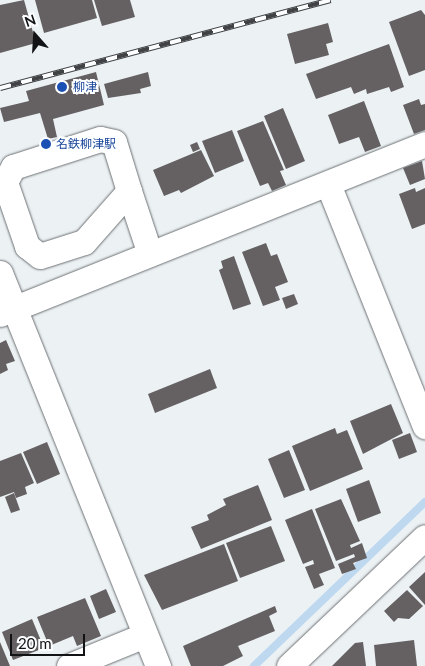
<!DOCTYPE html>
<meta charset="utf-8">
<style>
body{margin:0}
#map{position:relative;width:425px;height:666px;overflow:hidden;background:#ecf1f4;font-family:Lato,"Noto Sans JP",sans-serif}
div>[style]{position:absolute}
.stream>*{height:8px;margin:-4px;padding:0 4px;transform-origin:4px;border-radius:4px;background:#bed8f0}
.building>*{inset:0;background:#656163}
.roads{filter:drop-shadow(0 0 1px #6c7073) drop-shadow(0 0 1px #6c7073)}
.minor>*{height:25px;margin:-12.5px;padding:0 12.5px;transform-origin:12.5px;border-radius:12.5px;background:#fff}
.rail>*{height:5.5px;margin-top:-2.75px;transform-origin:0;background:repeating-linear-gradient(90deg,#fcfeff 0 11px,#404244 0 22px);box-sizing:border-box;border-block:1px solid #404244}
.dots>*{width:14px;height:14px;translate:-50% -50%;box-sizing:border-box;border:2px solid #fcfeff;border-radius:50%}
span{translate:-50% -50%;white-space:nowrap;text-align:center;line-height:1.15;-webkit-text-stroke:4px #fcfeff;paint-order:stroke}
.transit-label{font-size:12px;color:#164399}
.left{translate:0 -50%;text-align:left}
.north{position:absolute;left:10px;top:10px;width:50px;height:50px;-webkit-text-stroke:4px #fcfeff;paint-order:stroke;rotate:341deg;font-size:14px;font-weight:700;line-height:20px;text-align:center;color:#111314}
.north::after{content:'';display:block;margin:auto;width:18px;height:22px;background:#111314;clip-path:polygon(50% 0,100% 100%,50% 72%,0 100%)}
.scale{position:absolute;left:10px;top:634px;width:75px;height:22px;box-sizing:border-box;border:2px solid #111314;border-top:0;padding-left:6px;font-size:15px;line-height:18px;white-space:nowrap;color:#111314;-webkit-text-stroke:4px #fcfeff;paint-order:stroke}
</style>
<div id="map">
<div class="stream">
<div style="left:254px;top:666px;width:237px;rotate:-43.8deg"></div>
</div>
<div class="building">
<div style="clip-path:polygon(24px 0,36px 43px,0 53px,0 5px)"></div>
<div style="clip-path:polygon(35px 0,92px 0,97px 18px,44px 33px)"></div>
<div style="clip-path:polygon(94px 0,130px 0,135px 17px,102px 26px)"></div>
<div style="clip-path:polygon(421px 10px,425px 15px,425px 70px,409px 76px,389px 22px)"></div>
<div style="clip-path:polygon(328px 23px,333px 42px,326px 44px,329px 55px,295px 64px,287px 34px)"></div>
<div style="clip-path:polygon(389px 44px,404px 87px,391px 92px,389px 87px,367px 94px,366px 89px,354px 94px,351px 87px,316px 99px,306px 74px)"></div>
<div style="clip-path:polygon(96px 72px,104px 105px,53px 119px,57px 137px,48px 139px,40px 113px,4px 122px,0 108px,29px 101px,26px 91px)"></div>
<div style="clip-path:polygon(148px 72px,151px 86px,140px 89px,141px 93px,108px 98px,104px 84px)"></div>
<div style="clip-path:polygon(419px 99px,421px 105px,425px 104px,425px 130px,414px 134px,403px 105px)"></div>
<div style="clip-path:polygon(364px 101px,381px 146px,365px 152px,359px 137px,339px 144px,328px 115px)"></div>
<div style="clip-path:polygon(283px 108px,305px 161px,286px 169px,264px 116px)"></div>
<div style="clip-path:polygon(263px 121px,284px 170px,280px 171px,286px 185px,272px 191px,268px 183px,260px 186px,237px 131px)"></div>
<div style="clip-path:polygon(232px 130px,244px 161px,215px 173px,202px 141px)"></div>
<div style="clip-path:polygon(197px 142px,200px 149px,193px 152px,190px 145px)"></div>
<div style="clip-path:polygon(201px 150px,214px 176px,181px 193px,179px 190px,164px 196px,153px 170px)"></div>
<div style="clip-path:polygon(422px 161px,425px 179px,410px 185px,403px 168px)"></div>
<div style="clip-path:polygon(415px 188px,416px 192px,425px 188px,425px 224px,412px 229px,399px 194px)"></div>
<div style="clip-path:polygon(266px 243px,271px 256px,277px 254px,288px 282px,275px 287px,280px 300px,263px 306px,242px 252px)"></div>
<div style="clip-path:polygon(234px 256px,251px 304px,233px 310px,219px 270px,223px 268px,221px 261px)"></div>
<div style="clip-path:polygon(294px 294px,298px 304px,286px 309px,282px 298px)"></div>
<div style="clip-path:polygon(6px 340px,15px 361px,6px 364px,8px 370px,0 374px,0 343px)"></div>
<div style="clip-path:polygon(210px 369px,217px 388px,155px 413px,148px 394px)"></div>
<div style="clip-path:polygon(391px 404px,403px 433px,363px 454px,350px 421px)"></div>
<div style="clip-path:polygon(335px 428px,337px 434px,347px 430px,363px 469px,310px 491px,292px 446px)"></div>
<div style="clip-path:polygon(410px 433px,417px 452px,399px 459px,392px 440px)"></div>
<div style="clip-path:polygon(47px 442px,60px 474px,37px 484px,23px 452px)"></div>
<div style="clip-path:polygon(289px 450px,305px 490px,284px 498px,268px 459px)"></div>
<div style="clip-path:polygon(21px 453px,34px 483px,25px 487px,27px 494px,16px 498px,14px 492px,0 497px,0 461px)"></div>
<div style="clip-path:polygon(369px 480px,381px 513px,358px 522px,346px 489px)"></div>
<div style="clip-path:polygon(258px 485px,272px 520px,201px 549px,191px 527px,209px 520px,207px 515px,226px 505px,223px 499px)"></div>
<div style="clip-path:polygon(14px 493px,20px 510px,11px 513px,5px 497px)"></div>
<div style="clip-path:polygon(341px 499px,360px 541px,350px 545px,351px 548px,362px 543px,367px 558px,353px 563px,356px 569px,342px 574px,338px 564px,355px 557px,354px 554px,336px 561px,315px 509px)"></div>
<div style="clip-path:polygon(312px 509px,335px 568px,319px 574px,324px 585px,314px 589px,305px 567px,314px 564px,313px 560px,303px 564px,285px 520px)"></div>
<div style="clip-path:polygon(271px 526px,285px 561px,240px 578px,226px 543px)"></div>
<div style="clip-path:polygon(224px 544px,238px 581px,162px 610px,144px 575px)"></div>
<div style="clip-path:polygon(425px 572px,425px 605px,409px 587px)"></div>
<div style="clip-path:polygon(106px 589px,116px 612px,99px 619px,90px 596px)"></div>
<div style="clip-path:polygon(407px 590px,423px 606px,409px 619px,398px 618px,394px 622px,384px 611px)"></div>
<div style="clip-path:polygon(85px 598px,101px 636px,77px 646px,73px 636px,49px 646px,37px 617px)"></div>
<div style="clip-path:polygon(275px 606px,277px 612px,269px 616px,275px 631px,238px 646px,243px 656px,223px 666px,191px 666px,183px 646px)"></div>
<div style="clip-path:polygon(32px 619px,44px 648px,13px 660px,2px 632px)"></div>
<div style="clip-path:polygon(414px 640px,417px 666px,376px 666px,374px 645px)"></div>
<div style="clip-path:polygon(0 642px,10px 666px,0 666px)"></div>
<div style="clip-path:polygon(363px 642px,366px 666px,332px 666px,355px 643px)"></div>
</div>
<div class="roads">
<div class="minor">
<div style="left:328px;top:184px;width:261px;rotate:68.2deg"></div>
<div style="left:129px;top:191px;width:51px;rotate:-107deg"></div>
<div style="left:114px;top:142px;width:14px;rotate:-168deg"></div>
<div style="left:100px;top:139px;width:91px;rotate:162.2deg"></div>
<div style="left:13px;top:167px;width:17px;rotate:118deg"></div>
<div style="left:5px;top:182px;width:68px;rotate:71deg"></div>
<div style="left:27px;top:246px;width:16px;rotate:38deg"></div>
<div style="left:40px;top:256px;width:46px;rotate:-17.7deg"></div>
<div style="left:84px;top:242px;width:68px;rotate:-48.6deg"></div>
<div style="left:129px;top:191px;width:66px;rotate:71.6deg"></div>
<div style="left:0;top:273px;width:424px;rotate:68.1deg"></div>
<div style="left:0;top:314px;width:458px;rotate:-21.8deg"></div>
<div style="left:69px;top:666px;width:82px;rotate:-22.2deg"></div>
<div style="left:289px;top:666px;width:187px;rotate:-43.5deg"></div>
</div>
</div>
<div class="rail">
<div style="left:0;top:88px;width:342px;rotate:-14.9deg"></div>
</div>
<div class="dots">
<div style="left:62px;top:87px;background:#1a4fb4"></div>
<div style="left:46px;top:144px;background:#1a4fb4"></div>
</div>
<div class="transit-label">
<span class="left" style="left:73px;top:87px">柳津</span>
<span class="left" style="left:56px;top:144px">名鉄柳津駅</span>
</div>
<div class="north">N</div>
<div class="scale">20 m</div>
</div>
